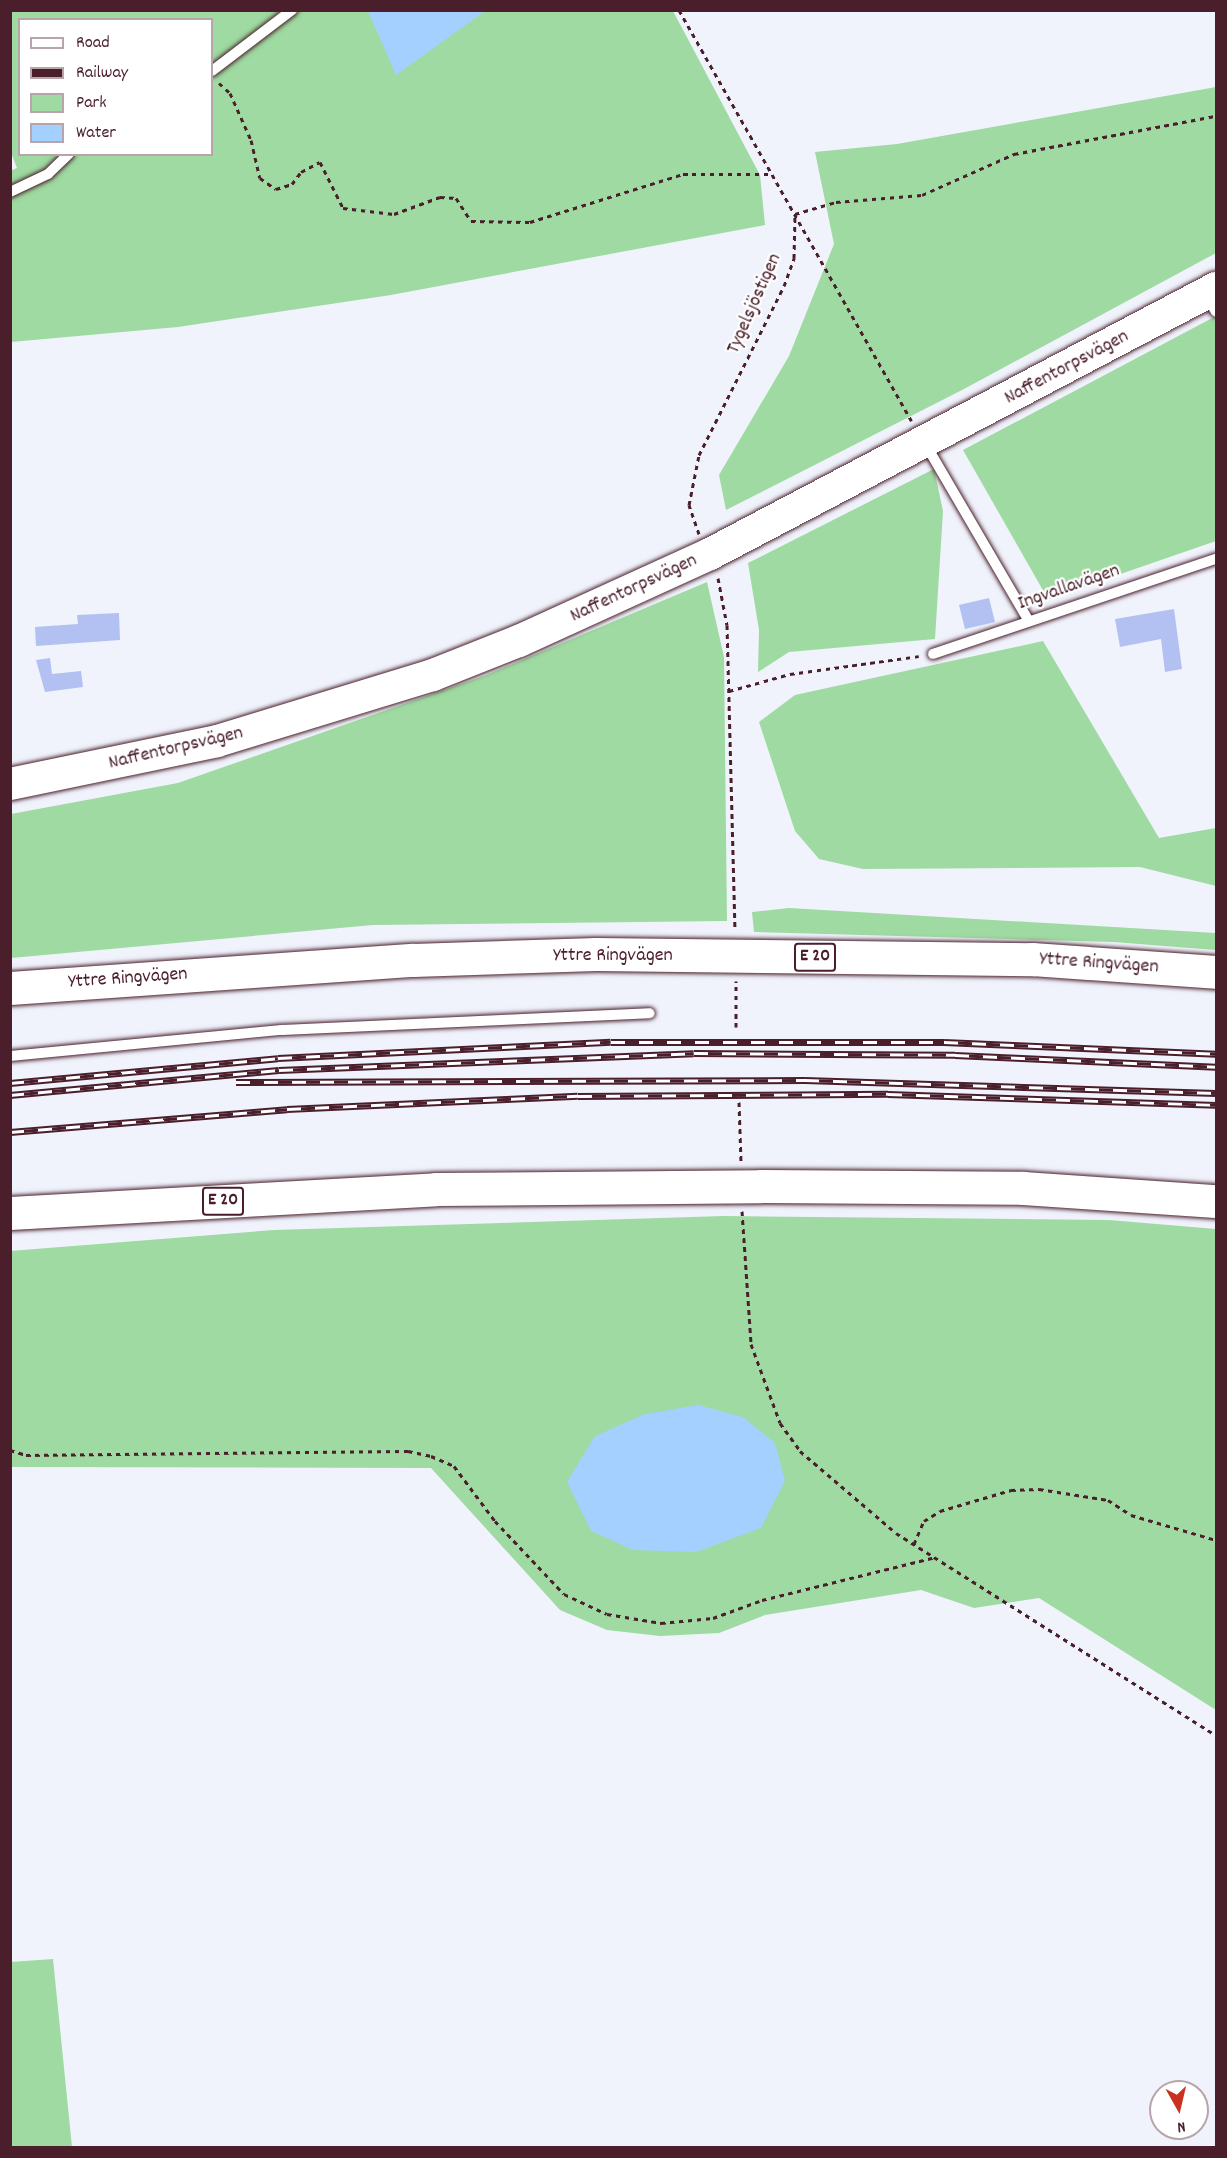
<!DOCTYPE html>
<meta charset="utf-8">
<style>
body{margin:0}
#map{position:relative;width:1227px;height:2158px;overflow:hidden;background:#f0f3fc;font-family:Dekko,sans-serif}
div>[style]{position:absolute}
.green>*{inset:0;background:#9edaa1}
.water>*{inset:0;background:#a3d0fe}
.building>*{inset:0;background:#b2c1f1}
.path>*{height:3px;margin-top:-1.5px;transform-origin:0;background:repeating-linear-gradient(90deg,#4a1f2b 0 4.5px,transparent 0 9px)}
.roads{filter:drop-shadow(0 0 2px #4a1f2b) drop-shadow(0 0 2px #4a1f2b)}
.lane>*{height:10px;margin:-5px;padding:0 5px;transform-origin:5px;border-radius:5px;background:#fff}
.secondary>*{height:32px;margin:-16px;padding:0 16px;transform-origin:16px;border-radius:16px;background:#fff}
.highway>*{height:33px;margin:-16.5px;padding:0 16.5px;transform-origin:16.5px;border-radius:16.5px;background:#fff}
.rail>*{height:7px;margin-top:-3.5px;transform-origin:0;background:repeating-linear-gradient(90deg,#fff 0 14px,#4a1f2b 0 28px);box-sizing:border-box;border-block:2px solid #4a1f2b}
span{translate:-50% -50%;white-space:nowrap;text-align:center;line-height:1.15;-webkit-text-stroke:4.5px #fff;paint-order:stroke}
.shield-label span{padding:2px 4px;background:#fff;border:2px solid;border-radius:4px;-webkit-text-stroke-width:0}
.shield-label{font-size:18px;color:#4a1f2b;font-weight:700}
.street-label{font-size:20px;color:#4a1f2b}
.frame{position:absolute;inset:0;border:12px solid #4a1f2b;pointer-events:none}
.legend{position:absolute;left:18px;top:18px;width:195px;height:138px;box-sizing:border-box;background:#fff;border:2px solid #b7a5aa;margin:0;padding:8px 10px;list-style:none;font-size:18px;color:#4a1f2b}
.legend li{display:flex;align-items:center;gap:12px;height:30px}
.legend b{width:30px;border:2px solid #b7a5aa}
.north{position:absolute;left:1149px;top:2080px;width:60px;height:60px;box-sizing:border-box;background:#fff;border:2px solid #b7a5aa;border-radius:50%;rotate:172deg;font-size:16px;font-weight:700;line-height:24px;text-align:center;color:#4a1f2b}
.north::after{content:'';display:block;margin:auto;width:21px;height:27px;background:#c8321e;clip-path:polygon(50% 0,100% 100%,50% 72%,0 100%)}
</style>
<div id="map">
<div class="green">
<div style="clip-path:polygon(evenodd,11px 11px,673px 11px,760px 175px,765px 225px,391px 295px,178px 327px,11px 342px,10px 171px,17px 168px,10px 150px,11px 11px,20px 20px,212px 20px,212px 154px,20px 154px,20px 20px)"></div>
<div style="clip-path:polygon(1216px 87px,1216px 253px,964px 389px,726px 510px,719px 475px,789px 356px,834px 244px,815px 152px,897px 144px)"></div>
<div style="clip-path:polygon(1216px 316px,1216px 541px,1048px 599px,963px 450px)"></div>
<div style="clip-path:polygon(934px 469px,943px 511px,935px 639px,789px 652px,758px 672px,759px 630px,748px 563px)"></div>
<div style="clip-path:polygon(707px 582px,724px 657px,727px 921px,373px 925px,11px 958px,11px 814px,178px 783px,484px 676px)"></div>
<div style="clip-path:polygon(1043px 641px,1159px 838px,1216px 828px,1216px 886px,1140px 867px,863px 869px,819px 859px,795px 831px,759px 722px,795px 695px)"></div>
<div style="clip-path:polygon(789px 908px,1216px 933px,1216px 950px,1114px 942px,754px 932px,752px 912px)"></div>
<div style="clip-path:polygon(724px 1216px,1109px 1220px,1216px 1229px,1216px 1710px,1039px 1598px,974px 1608px,921px 1590px,765px 1615px,719px 1633px,660px 1636px,607px 1630px,560px 1610px,431px 1468px,11px 1467px,10px 1251px,274px 1230px)"></div>
<div style="clip-path:polygon(53px 1959px,72px 2147px,11px 2147px,11px 1962px)"></div>
</div>
<div class="water">
<div style="clip-path:polygon(368px 11px,485px 11px,396px 75px)"></div>
<div style="clip-path:polygon(698px 1405px,743px 1417px,775px 1443px,785px 1481px,761px 1528px,696px 1552px,633px 1550px,591px 1531px,567px 1482px,595px 1436px,645px 1414px)"></div>
</div>
<div class="building">
<div style="clip-path:polygon(989px 598px,995px 622px,965px 629px,959px 605px)"></div>
<div style="clip-path:polygon(1174px 609px,1182px 669px,1165px 672px,1161px 639px,1120px 647px,1115px 619px)"></div>
<div style="clip-path:polygon(119px 613px,120px 640px,36px 646px,35px 627px,78px 624px,77px 615px)"></div>
<div style="clip-path:polygon(50px 658px,52px 674px,81px 671px,83px 687px,45px 692px,36px 660px)"></div>
</div>
<div class="path">
<div style="left:679px;top:10px;width:472px;rotate:60.5deg"></div>
<div style="left:219px;top:83px;width:15px;rotate:42deg"></div>
<div style="left:230px;top:93px;width:51px;rotate:65.9deg"></div>
<div style="left:251px;top:140px;width:39px;rotate:77deg"></div>
<div style="left:260px;top:178px;width:19px;rotate:35deg"></div>
<div style="left:276px;top:189px;width:17px;rotate:-17deg"></div>
<div style="left:292px;top:184px;width:15px;rotate:-53deg"></div>
<div style="left:301px;top:172px;width:21px;rotate:-28deg"></div>
<div style="left:320px;top:162px;width:51px;rotate:63.4deg"></div>
<div style="left:343px;top:208px;width:51px;rotate:6.7deg"></div>
<div style="left:394px;top:214px;width:49px;rotate:-20.3deg"></div>
<div style="left:440px;top:197px;width:16px;rotate:4deg"></div>
<div style="left:456px;top:198px;width:27px;rotate:57deg"></div>
<div style="left:471px;top:221px;width:59px;rotate:1deg"></div>
<div style="left:530px;top:222px;width:160px;rotate:-17.4deg"></div>
<div style="left:683px;top:174px;width:90px"></div>
<div style="left:795px;top:214px;width:43px;rotate:-16.3deg"></div>
<div style="left:836px;top:202px;width:86px;rotate:-4.7deg"></div>
<div style="left:922px;top:195px;width:101px;rotate:-24deg"></div>
<div style="left:1014px;top:154px;width:206px;rotate:-10.7deg"></div>
<div style="left:699px;top:534px;width:31px;rotate:-109deg"></div>
<div style="left:689px;top:505px;width:51px;rotate:-78.7deg"></div>
<div style="left:699px;top:455px;width:189px;rotate:-63.3deg"></div>
<div style="left:784px;top:286px;width:30px;rotate:-70deg"></div>
<div style="left:794px;top:258px;width:44px;rotate:-88.7deg"></div>
<div style="left:718px;top:578px;width:48px;rotate:79.2deg"></div>
<div style="left:727px;top:625px;width:304px;rotate:88.5deg"></div>
<div style="left:729px;top:691px;width:63px;rotate:-15.6deg"></div>
<div style="left:790px;top:674px;width:130px;rotate:-7.9deg"></div>
<div style="left:736px;top:1027px;width:46px;rotate:-90deg"></div>
<div style="left:739px;top:1102px;width:59px;rotate:88.1deg"></div>
<div style="left:742px;top:1211px;width:133px;rotate:86.1deg"></div>
<div style="left:751px;top:1344px;width:84px;rotate:69.8deg"></div>
<div style="left:780px;top:1423px;width:34px;rotate:54deg"></div>
<div style="left:800px;top:1451px;width:126px;rotate:40.5deg"></div>
<div style="left:896px;top:1533px;width:378px;rotate:32.3deg"></div>
<div style="left:10px;top:1450px;width:17px;rotate:17deg"></div>
<div style="left:26px;top:1455px;width:382px;rotate:-0.6deg"></div>
<div style="left:408px;top:1451px;width:24px;rotate:12deg"></div>
<div style="left:431px;top:1456px;width:25px;rotate:23deg"></div>
<div style="left:454px;top:1466px;width:69px;rotate:53.3deg"></div>
<div style="left:495px;top:1521px;width:100px;rotate:46.6deg"></div>
<div style="left:564px;top:1594px;width:47px;rotate:24.9deg"></div>
<div style="left:607px;top:1614px;width:55px;rotate:9.5deg"></div>
<div style="left:661px;top:1623px;width:52px;rotate:-5.5deg"></div>
<div style="left:713px;top:1618px;width:52px;rotate:-20.2deg"></div>
<div style="left:762px;top:1600px;width:179px;rotate:-13.9deg"></div>
<div style="left:914px;top:1544px;width:25px;rotate:-67deg"></div>
<div style="left:924px;top:1521px;width:19px;rotate:-32deg"></div>
<div style="left:940px;top:1511px;width:74px;rotate:-16.5deg"></div>
<div style="left:1011px;top:1490px;width:28px;rotate:-2deg"></div>
<div style="left:1039px;top:1489px;width:70px;rotate:9.1deg"></div>
<div style="left:1108px;top:1500px;width:27px;rotate:33deg"></div>
<div style="left:1131px;top:1515px;width:89px;rotate:16.4deg"></div>
</div>
<div class="roads">
<div class="lane">
<div style="left:212px;top:71px;width:101px;rotate:-37.3deg"></div>
<div style="left:10px;top:192px;width:42px;rotate:-25.3deg"></div>
<div style="left:48px;top:174px;width:29px;rotate:-44deg"></div>
<div style="left:1207px;top:297px;width:17px;rotate:59deg"></div>
<div style="left:926px;top:445px;width:204px;rotate:59.7deg"></div>
<div style="left:933px;top:654px;width:299px;rotate:-18.6deg"></div>
<div style="left:10px;top:1056px;width:273px;rotate:-5.5deg"></div>
<div style="left:282px;top:1030px;width:368px;rotate:-2.6deg"></div>
</div>
<div class="secondary">
<div style="left:10px;top:784px;width:211px;rotate:-11.7deg"></div>
<div style="left:217px;top:741px;width:226px;rotate:-17deg"></div>
<div style="left:433px;top:675px;width:92px;rotate:-21.6deg"></div>
<div style="left:519px;top:641px;width:210px;rotate:-24.5deg"></div>
<div style="left:710px;top:554px;width:572px;rotate:-27.73deg"></div>
</div>
<div class="highway">
<div style="left:10px;top:988px;width:404px;rotate:-4deg"></div>
<div style="left:413px;top:960px;width:183px;rotate:-1.9deg"></div>
<div style="left:596px;top:954px;width:436px;rotate:0.7deg"></div>
<div style="left:1032px;top:959px;width:184px;rotate:4deg"></div>
<div style="left:10px;top:1213px;width:427px;rotate:-3.2deg"></div>
<div style="left:436px;top:1189px;width:325px;rotate:-0.5deg"></div>
<div style="left:761px;top:1186px;width:262px;rotate:0.4deg"></div>
<div style="left:1023px;top:1188px;width:193px;rotate:3.9deg"></div>
</div>
</div>
<div class="rail">
<div style="left:236px;top:1082px;width:569px;rotate:-0.2deg"></div>
<div style="left:805px;top:1080px;width:411px;rotate:1.8deg"></div>
<div style="left:10px;top:1083px;width:269px;rotate:-5.3deg"></div>
<div style="left:278px;top:1058px;width:333px;rotate:-2.8deg"></div>
<div style="left:611px;top:1042px;width:333px"></div>
<div style="left:944px;top:1042px;width:272px;rotate:2.5deg"></div>
<div style="left:10px;top:1095px;width:270px;rotate:-5.3deg"></div>
<div style="left:279px;top:1070px;width:415px;rotate:-2.3deg"></div>
<div style="left:694px;top:1053px;width:261px;rotate:0.4deg"></div>
<div style="left:955px;top:1055px;width:261px;rotate:2.6deg"></div>
<div style="left:10px;top:1132px;width:278px;rotate:-4.7deg"></div>
<div style="left:287px;top:1109px;width:291px;rotate:-2.6deg"></div>
<div style="left:578px;top:1096px;width:310px;rotate:-0.4deg"></div>
<div style="left:888px;top:1094px;width:328px;rotate:1.9deg"></div>
</div>
<div class="shield-label">
<span style="left:815px;top:957px">E 20</span>
<span style="left:223px;top:1201px">E 20</span>
</div>
<div class="street-label">
<span style="left:755px;top:304px;rotate:-66deg">Tygelsjöstigen</span>
<span style="left:1067px;top:368px;rotate:-28deg">Naffentorpsvägen</span>
<span style="left:1069px;top:588px;rotate:-19deg">Ingvallavägen</span>
<span style="left:634px;top:589px;rotate:-25deg">Naffentorpsvägen</span>
<span style="left:176px;top:749px;rotate:-13deg">Naffentorpsvägen</span>
<span style="left:613px;top:956px">Yttre Ringvägen</span>
<span style="left:1099px;top:964px;rotate:4deg">Yttre Ringvägen</span>
<span style="left:128px;top:979px;rotate:-4deg">Yttre Ringvägen</span>
</div>
<div class="frame"></div>
<ul class="legend">
<li><b style="height:8px;background:#fff"></b>Road</li>
<li><b style="height:8px;background:#4a1f2b"></b>Railway</li>
<li><b style="height:16px;background:#9edaa1"></b>Park</li>
<li><b style="height:16px;background:#a3d0fe"></b>Water</li>
</ul>
<div class="north">N</div>
</div>
